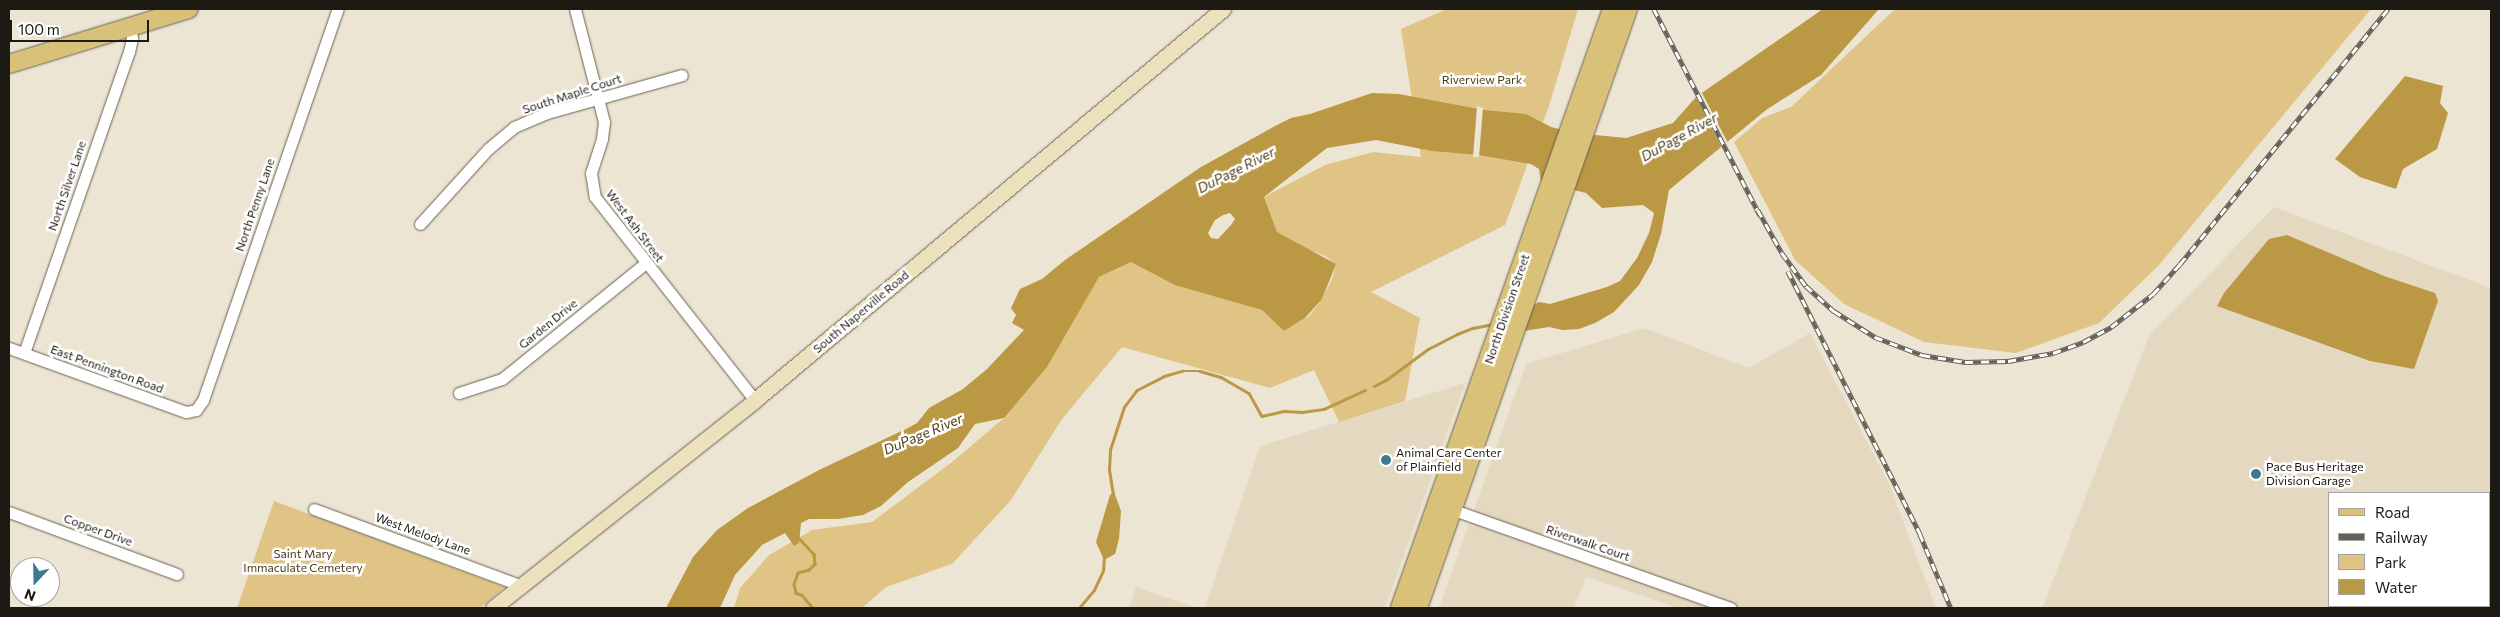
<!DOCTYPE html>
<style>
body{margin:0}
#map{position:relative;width:2500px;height:617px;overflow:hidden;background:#ede5d3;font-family:Commissioner,sans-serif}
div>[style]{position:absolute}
.built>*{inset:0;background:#e4d9c0}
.green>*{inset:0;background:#dfc485}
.water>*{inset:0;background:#ba9844}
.pier>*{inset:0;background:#ede5d3}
.stream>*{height:2.5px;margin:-1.25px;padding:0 1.25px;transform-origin:1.25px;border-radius:1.25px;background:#ba9844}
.roads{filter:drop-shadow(0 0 1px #686152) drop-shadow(0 0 1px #686152)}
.street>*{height:11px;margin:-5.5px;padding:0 5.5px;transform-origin:5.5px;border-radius:5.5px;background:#fff}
.secondary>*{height:15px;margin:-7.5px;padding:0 7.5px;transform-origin:7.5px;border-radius:7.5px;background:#ede0bc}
.primary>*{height:18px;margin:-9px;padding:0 9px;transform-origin:9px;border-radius:9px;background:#dac179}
.rail>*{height:4.5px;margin-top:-2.25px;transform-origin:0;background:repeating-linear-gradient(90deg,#fff 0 8px,#656156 0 16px);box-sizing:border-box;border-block:1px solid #656156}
.dots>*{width:14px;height:14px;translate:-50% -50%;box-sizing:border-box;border:2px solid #fff;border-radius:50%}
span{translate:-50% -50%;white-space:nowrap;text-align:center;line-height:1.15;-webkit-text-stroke:5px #fff;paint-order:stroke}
.park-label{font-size:12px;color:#493b17}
.street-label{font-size:12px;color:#1d1a14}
.poi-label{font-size:12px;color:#1d1a14}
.left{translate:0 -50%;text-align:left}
.water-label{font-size:14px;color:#52431f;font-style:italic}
.frame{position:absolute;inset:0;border:10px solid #1d1a14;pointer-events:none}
.legend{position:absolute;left:2328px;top:492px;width:162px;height:115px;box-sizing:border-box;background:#fff;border:1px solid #a5a3a1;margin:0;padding:6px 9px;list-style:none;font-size:15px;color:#1d1a14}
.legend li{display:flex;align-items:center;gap:10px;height:25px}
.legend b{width:25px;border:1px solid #a5a3a1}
.north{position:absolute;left:10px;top:557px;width:50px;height:50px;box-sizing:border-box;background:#fff;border:1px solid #a5a3a1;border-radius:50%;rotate:201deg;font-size:14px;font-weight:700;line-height:20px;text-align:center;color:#1d1a14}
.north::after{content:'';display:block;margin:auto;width:18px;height:22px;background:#3b7b8f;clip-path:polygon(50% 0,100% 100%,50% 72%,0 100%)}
.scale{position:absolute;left:10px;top:20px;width:139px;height:22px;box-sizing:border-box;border:2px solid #1d1a14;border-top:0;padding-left:6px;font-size:15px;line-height:18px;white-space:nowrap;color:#1d1a14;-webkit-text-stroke:4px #fff;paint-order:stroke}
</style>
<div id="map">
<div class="built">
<div style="clip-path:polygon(evenodd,2274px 207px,2491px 288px,2491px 608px,2042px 608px,2149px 336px,2274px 207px,2329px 493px,2489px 493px,2489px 606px,2329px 606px,2329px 493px)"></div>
<div style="clip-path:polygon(1644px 328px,1749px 368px,1810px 333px,1890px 486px,1936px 608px,1678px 608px,1586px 577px,1574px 608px,1439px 608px,1526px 364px)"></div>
<div style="clip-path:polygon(1465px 383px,1385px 608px,1205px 608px,1260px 446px)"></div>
<div style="clip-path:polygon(1136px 587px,1197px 608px,1129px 608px)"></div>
</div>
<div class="green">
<div style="clip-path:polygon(1447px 9px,1578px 9px,1549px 106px,1505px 225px,1371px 292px,1420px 318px,1405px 401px,1339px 422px,1314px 370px,1270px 388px,1122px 347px,1062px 419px,1011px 500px,952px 564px,886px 587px,862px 608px,734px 608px,740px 588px,769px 555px,812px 530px,872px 522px,952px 462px,1004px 418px,1055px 350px,1099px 277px,1131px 262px,1212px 293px,1262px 310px,1284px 331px,1309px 316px,1322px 299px,1332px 279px,1336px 264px,1325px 256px,1290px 242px,1277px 232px,1264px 197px,1325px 165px,1373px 152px,1421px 157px,1401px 29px)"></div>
<div style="clip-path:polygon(1895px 9px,2371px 9px,2159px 265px,2099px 323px,2016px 353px,1924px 342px,1844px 304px,1795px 260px,1734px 142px,1762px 118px,1791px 107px)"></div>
<div style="clip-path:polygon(274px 501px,505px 587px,480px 608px,237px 608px)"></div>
</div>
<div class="water">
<div style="clip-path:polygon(evenodd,1823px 9px,1879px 9px,1821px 75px,1766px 110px,1669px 190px,1661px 234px,1652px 262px,1639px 285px,1614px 312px,1595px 323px,1579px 329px,1563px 330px,1549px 327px,1524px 331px,1534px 305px,1539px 302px,1550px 304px,1607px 287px,1620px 281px,1637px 258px,1649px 233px,1654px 213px,1643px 205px,1602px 208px,1586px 193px,1541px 182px,1539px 169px,1531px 164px,1479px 155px,1432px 151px,1376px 140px,1327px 148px,1264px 197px,1277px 232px,1336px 264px,1322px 299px,1305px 318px,1284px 331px,1262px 310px,1175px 285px,1131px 262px,1099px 277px,1047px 367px,1004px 418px,975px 424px,958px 448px,908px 482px,881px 506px,863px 515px,838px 519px,809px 519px,801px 523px,799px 543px,794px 546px,785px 533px,762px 545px,735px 575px,720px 608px,666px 608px,693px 557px,717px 530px,748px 508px,819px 470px,908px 428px,917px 423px,929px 408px,963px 389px,987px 369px,1024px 330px,1012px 323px,1016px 315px,1011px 308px,1020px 289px,1042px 279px,1065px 260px,1201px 167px,1275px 126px,1291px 118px,1310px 114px,1372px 93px,1399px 94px,1484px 110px,1526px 114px,1551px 127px,1575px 133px,1626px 138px,1673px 123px,1696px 97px,1823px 9px,1230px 213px,1235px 219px,1231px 225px,1218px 239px,1211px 238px,1208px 233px,1215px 220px,1223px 215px,1230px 213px)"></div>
<div style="clip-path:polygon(2405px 76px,2443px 86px,2440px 103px,2448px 113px,2437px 149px,2403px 169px,2396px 189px,2360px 177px,2335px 159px)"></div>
<div style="clip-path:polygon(2287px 235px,2384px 276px,2435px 293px,2438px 301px,2414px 369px,2370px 361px,2217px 306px,2224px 293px,2269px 239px)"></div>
<div style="clip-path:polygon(1114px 492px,1121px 511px,1119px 539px,1115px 554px,1104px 560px,1096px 542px,1110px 495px)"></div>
</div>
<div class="pier">
<div style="clip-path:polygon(1701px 91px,1729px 145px,1723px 150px,1695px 95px)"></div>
<div style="clip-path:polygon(1477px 106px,1483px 108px,1479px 157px,1473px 157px)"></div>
</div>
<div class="stream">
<div style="left:1374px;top:386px;width:13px;rotate:-27deg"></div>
<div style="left:1386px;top:380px;width:52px;rotate:-36.4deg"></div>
<div style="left:1428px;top:349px;width:33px;rotate:-27deg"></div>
<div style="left:1457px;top:334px;width:17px;rotate:-21deg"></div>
<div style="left:1473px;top:328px;width:20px;rotate:-11deg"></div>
<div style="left:1113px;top:495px;width:25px;rotate:-99deg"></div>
<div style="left:1109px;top:470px;width:20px;rotate:-87deg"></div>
<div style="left:1110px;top:450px;width:45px;rotate:-72deg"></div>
<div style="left:1124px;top:407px;width:21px;rotate:-53deg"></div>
<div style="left:1137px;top:390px;width:30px;rotate:-27deg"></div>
<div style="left:1164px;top:376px;width:19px;rotate:-16deg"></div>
<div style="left:1182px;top:371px;width:18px"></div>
<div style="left:1200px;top:371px;width:22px;rotate:16deg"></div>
<div style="left:1221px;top:377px;width:32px;rotate:30deg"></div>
<div style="left:1249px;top:393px;width:26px;rotate:61deg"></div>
<div style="left:1262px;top:416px;width:23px;rotate:-13deg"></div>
<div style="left:1284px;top:411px;width:18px;rotate:3deg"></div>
<div style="left:1302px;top:412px;width:22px;rotate:-8deg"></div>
<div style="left:1324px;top:409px;width:45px;rotate:-24.9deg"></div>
<div style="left:797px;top:536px;width:25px;rotate:47deg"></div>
<div style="left:814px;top:554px;width:10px;rotate:84deg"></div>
<div style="left:815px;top:564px;width:8px;rotate:135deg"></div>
<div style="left:809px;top:570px;width:11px;rotate:165deg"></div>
<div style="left:798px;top:573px;width:12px;rotate:110deg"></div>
<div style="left:794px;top:584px;width:9px;rotate:77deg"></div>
<div style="left:796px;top:593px;width:6px;rotate:18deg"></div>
<div style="left:802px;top:595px;width:17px;rotate:50deg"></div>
<div style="left:1079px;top:608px;width:23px;rotate:-50deg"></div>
<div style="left:1094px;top:590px;width:21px;rotate:-65deg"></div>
<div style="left:1103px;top:571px;width:14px;rotate:-86deg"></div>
</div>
<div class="roads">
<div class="street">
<div style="left:575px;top:9px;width:117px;rotate:75.6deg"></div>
<div style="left:604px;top:122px;width:17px;rotate:97deg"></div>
<div style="left:602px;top:139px;width:36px;rotate:108deg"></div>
<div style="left:591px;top:173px;width:24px;rotate:81deg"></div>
<div style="left:595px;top:197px;width:258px;rotate:51.8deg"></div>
<div style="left:420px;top:224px;width:101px;rotate:-47.8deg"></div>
<div style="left:488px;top:149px;width:34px;rotate:-40deg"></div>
<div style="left:514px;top:127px;width:36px;rotate:-23deg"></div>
<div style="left:547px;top:113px;width:140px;rotate:-15.7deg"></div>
<div style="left:9px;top:348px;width:188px;rotate:19.9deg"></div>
<div style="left:186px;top:412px;width:10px;rotate:-11deg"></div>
<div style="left:196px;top:410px;width:12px;rotate:-55deg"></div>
<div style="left:203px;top:400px;width:414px;rotate:-71deg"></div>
<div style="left:24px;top:353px;width:319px;rotate:-70.8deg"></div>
<div style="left:129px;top:52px;width:14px;rotate:-78deg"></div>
<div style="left:132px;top:38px;width:11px;rotate:-100deg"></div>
<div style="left:459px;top:393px;width:45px;rotate:-18deg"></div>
<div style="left:502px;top:379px;width:185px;rotate:-38.9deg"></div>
<div style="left:1448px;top:508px;width:300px;rotate:19.5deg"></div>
<div style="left:314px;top:509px;width:222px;rotate:20.3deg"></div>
<div style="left:9px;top:512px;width:179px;rotate:20.3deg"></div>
</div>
<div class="secondary">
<div style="left:493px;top:608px;width:335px;rotate:-38.4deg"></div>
<div style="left:755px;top:400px;width:610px;rotate:-39.88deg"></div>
</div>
<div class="primary">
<div style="left:9px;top:64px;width:188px;rotate:-17deg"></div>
<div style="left:1400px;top:608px;width:635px;rotate:-70.51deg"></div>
<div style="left:1418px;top:608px;width:635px;rotate:-70.68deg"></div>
</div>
</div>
<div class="rail">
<div style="left:1654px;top:9px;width:232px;rotate:62.8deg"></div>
<div style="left:1758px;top:210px;width:49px;rotate:60.8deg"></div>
<div style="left:1782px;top:253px;width:41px;rotate:54deg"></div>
<div style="left:1806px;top:286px;width:38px;rotate:42deg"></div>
<div style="left:1834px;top:311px;width:49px;rotate:32.4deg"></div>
<div style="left:1875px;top:337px;width:50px;rotate:21deg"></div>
<div style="left:1922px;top:355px;width:44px;rotate:9.2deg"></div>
<div style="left:1965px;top:362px;width:43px;rotate:-1.3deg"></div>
<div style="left:2008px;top:361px;width:46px;rotate:-10.1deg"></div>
<div style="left:2053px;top:353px;width:32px;rotate:-20deg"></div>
<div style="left:2083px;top:342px;width:32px;rotate:-28deg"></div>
<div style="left:2111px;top:327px;width:53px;rotate:-38.2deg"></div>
<div style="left:2153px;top:294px;width:40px;rotate:-48deg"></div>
<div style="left:2180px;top:264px;width:329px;rotate:-50.8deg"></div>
<div style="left:1788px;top:271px;width:294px;rotate:63.3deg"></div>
<div style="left:1920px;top:534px;width:80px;rotate:67.3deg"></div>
</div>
<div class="dots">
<div style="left:1386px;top:460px;background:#3b7b8f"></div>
<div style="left:2256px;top:474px;background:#3b7b8f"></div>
</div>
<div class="park-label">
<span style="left:1482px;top:80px">Riverview Park</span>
<span style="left:303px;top:561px">Saint Mary<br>Immaculate Cemetery</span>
</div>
<div class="street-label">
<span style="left:572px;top:94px;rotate:-18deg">South Maple Court</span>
<span style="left:67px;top:186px;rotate:-71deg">North Silver Lane</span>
<span style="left:255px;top:205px;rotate:-71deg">North Penny Lane</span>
<span style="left:635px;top:226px;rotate:53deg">West Ash Street</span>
<span style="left:1507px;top:309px;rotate:-71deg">North Division Street</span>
<span style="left:861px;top:312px;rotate:-40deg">South Naperville Road</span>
<span style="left:548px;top:324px;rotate:-39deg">Garden Drive</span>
<span style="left:107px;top:369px;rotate:20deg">East Pennington Road</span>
<span style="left:98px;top:530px;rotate:20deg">Copper Drive</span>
<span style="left:423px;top:534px;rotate:20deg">West Melody Lane</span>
<span style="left:1588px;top:543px;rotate:19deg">Riverwalk Court</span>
</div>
<div class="poi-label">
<span class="left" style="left:1396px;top:460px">Animal Care Center<br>of Plainfield</span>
<span class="left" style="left:2266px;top:474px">Pace Bus Heritage<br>Division Garage</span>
</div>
<div class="water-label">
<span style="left:1679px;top:137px;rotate:-29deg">DuPage River</span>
<span style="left:1236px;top:170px;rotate:-27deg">DuPage River</span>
<span style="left:923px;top:434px;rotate:-23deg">DuPage River</span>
</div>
<div class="frame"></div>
<ul class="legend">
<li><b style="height:6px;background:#dac179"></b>Road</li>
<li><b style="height:6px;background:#656156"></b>Railway</li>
<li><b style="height:14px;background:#dfc485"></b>Park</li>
<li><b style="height:14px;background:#ba9844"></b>Water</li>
</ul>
<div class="north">N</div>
<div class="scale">100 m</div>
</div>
